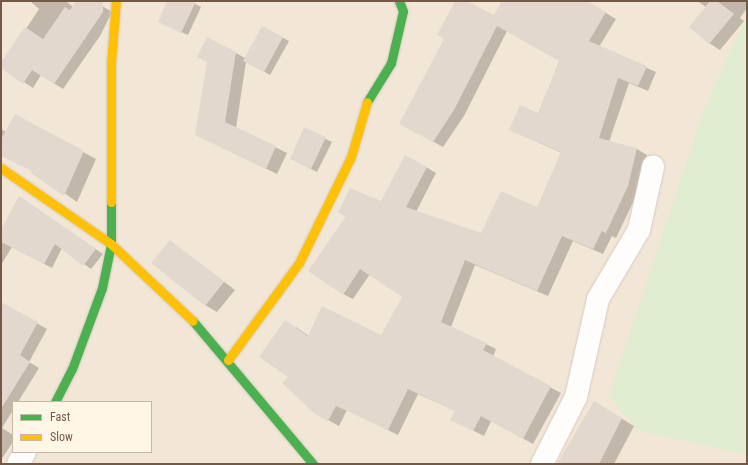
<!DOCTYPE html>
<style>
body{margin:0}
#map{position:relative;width:748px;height:465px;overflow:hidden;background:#f6f1e6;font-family:"Roboto Condensed",sans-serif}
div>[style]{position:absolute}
.residential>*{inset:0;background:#f2e7d6}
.green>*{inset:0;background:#e0edd0}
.shadow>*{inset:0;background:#0003}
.building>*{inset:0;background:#e2d8ce}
.roads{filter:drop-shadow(0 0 1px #d5ccc1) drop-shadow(0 0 1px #d5ccc1)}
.street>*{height:22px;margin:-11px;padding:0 11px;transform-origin:11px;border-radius:11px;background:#fefdfb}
.fast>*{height:9px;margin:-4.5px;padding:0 4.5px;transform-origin:4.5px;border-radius:4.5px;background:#4caf50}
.slow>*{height:9px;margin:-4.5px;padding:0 4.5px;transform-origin:4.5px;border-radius:4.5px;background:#ffc107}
span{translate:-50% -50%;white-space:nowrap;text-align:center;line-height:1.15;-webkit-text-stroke:3.5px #fff6e6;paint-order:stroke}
.frame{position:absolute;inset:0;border:2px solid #745946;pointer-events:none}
.legend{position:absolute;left:12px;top:401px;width:140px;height:52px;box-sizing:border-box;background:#fff6e6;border:1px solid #c7b7a6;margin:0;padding:5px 7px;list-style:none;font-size:12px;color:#745946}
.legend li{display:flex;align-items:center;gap:8px;height:20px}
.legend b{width:20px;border:1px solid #c7b7a6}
</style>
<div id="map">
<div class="residential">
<div style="clip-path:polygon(evenodd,1px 1px,747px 1px,747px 464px,1px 464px,1px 1px,13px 402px,151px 402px,151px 452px,13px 452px,13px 402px)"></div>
</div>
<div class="green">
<div style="clip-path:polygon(747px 13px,747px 455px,637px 430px,609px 396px,704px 110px)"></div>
</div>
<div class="shadow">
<div style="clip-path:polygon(30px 1px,66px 1px,73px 7px,77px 1px,94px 1px,112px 12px,100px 36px,63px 89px,41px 75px,33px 88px,1px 67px,39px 9px)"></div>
<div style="clip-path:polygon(169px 1px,190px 1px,201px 7px,188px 35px,165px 25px)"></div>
<div style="clip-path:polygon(456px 1px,465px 1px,494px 16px,503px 1px,587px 2px,616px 19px,599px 47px,656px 72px,648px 91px,629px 83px,609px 142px,637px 149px,647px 155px,638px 192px,616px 238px,612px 236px,603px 254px,573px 241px,548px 296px,475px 265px,451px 327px,496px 349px,493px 357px,561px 393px,533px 444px,491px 421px,484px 436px,462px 425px,456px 411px,418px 394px,398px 435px,347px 410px,339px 426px,326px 419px,289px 377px,296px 327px,309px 336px,381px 336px,404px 297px,370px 274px,353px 299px,343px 294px,347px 217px,339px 212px,381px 203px,426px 167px,436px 173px,416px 212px,481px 234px,538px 208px,562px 153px,510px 130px,539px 115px,560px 61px,507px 31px,464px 116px,443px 147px,401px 124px,445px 39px)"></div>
<div style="clip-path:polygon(697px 1px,747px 1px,747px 8px,740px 18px,744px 21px,720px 50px,709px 43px,706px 7px)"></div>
<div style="clip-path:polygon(263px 27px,289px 41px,270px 75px,246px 62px,236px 128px,287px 153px,277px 174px,196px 135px,236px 53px,245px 58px)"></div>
<div style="clip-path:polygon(15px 115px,96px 159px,77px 202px,33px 171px,1px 155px,1px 129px,6px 132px)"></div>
<div style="clip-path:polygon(305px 129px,332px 142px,317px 172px,297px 162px)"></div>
<div style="clip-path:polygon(20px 197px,103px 254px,91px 269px,62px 248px,52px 268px,12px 247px,1px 265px,1px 232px)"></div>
<div style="clip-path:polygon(170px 241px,235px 290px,217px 312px,205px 305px)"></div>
<div style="clip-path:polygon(1px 303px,47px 329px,29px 362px,39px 368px,18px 402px,13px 402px,13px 410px,2px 428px,13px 435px,13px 442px,1px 460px)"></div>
<div style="clip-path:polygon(594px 402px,634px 426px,614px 464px,558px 464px)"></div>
</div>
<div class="building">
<div style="clip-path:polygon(76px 1px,103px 1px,103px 12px,54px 84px,32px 70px,23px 84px,1px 68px,1px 62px,25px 27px,43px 39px,65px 7px,70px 10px)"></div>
<div style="clip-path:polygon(167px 1px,196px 1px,181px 33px,158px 22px)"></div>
<div style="clip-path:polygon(455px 1px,467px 1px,494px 15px,502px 1px,587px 1px,606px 12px,589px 41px,647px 66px,638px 86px,618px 78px,599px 138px,637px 148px,628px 186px,606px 233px,602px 231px,593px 249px,562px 236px,537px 291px,465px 260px,441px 322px,487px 343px,483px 350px,551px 386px,523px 439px,481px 416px,473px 431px,450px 420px,455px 411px,408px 389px,388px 430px,336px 406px,328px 421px,315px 414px,282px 383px,288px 377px,259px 357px,285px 320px,308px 336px,322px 306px,381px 335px,402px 297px,360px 269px,343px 295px,308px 271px,346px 216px,338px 212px,350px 188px,381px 201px,405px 155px,427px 167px,406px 207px,481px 233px,501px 191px,537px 207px,561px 152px,509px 130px,520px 105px,538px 113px,559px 61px,497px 26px,454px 110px,433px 142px,399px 124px,444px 39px,437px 35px)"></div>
<div style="clip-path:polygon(710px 1px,717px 1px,734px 14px,709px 44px,689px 27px)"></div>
<div style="clip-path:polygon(262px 26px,283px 37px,264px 72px,243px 61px)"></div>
<div style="clip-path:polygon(207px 37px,236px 52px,225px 122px,276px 146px,266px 169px,195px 135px,207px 62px,197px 57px)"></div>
<div style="clip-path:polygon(15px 114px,84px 151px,64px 196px,31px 173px,32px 171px,1px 156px,1px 139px)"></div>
<div style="clip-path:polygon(304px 127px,326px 137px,311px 169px,290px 159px)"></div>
<div style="clip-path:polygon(19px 196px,96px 249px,83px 266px,55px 244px,44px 264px,1px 242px,1px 230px)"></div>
<div style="clip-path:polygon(170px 240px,224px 282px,205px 306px,151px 263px)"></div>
<div style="clip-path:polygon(1px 302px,38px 322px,20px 355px,30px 362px,1px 409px)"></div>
<div style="clip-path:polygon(594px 401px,622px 418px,599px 464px,557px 464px)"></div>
</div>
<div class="roads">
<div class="street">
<div style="left:18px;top:464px;width:14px;rotate:-60deg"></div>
<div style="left:542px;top:464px;width:75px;rotate:-63.1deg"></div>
<div style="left:576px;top:397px;width:100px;rotate:-77.3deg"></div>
<div style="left:598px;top:299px;width:80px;rotate:-59.3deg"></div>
<div style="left:639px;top:230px;width:65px;rotate:-77.5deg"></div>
</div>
<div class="fast">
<div style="left:367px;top:102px;width:46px;rotate:-58.4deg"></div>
<div style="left:391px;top:63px;width:53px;rotate:-77deg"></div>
<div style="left:403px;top:11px;width:11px;rotate:-112deg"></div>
<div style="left:193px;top:321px;width:187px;rotate:50deg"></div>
<div style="left:55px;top:402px;width:37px;rotate:-63deg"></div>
<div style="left:72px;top:369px;width:86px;rotate:-69.7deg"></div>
<div style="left:102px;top:288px;width:45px;rotate:-78.4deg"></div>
<div style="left:111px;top:244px;width:42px;rotate:-90deg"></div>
</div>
<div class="slow">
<div style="left:1px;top:168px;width:134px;rotate:34.6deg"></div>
<div style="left:111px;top:244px;width:112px;rotate:43.2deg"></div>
<div style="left:111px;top:202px;width:139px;rotate:-90deg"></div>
<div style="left:111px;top:63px;width:62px;rotate:-85.4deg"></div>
<div style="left:228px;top:360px;width:120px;rotate:-53.8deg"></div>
<div style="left:299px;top:263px;width:118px;rotate:-63.9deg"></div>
<div style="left:351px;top:157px;width:57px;rotate:-73.8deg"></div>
</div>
</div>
<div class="frame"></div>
<ul class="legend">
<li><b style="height:5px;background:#4caf50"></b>Fast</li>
<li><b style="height:5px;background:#ffc107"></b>Slow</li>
</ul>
</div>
